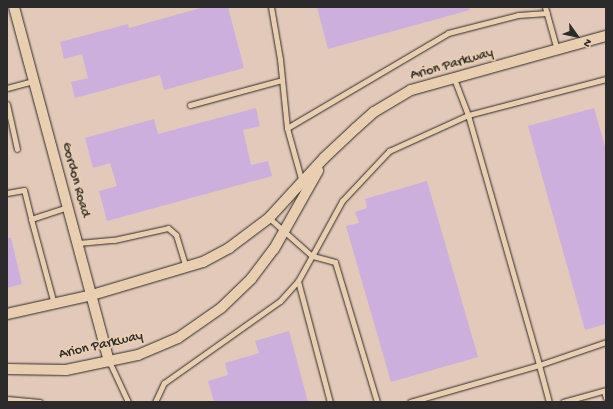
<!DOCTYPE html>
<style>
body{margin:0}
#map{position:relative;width:613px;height:409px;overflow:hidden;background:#e3c9b9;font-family:"Gochi Hand",sans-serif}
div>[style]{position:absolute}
.building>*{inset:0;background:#ccafdc}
.roads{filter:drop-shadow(0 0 1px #2b2b2b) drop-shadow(0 0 1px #2b2b2b)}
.service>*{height:5px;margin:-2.5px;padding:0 2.5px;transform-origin:2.5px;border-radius:2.5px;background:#e9cfb0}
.minor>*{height:10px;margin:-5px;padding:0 5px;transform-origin:5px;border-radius:5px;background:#e9cfb0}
span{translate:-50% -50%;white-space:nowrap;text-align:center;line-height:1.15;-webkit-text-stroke:3.5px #e9cfb0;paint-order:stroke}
.street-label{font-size:14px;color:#2b2b2b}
.frame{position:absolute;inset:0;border:8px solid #2b2b2b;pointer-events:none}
.north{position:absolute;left:557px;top:16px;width:40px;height:40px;-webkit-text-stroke:3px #e9cfb0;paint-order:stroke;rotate:123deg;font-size:11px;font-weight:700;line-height:16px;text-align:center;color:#2b2b2b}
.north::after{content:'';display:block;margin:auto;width:14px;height:18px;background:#2b2b2b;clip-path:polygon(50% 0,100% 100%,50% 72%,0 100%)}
</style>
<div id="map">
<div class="building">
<div style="clip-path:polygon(204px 7px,228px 7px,244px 68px,164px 90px,160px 75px,75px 98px,71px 82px,88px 78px,82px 54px,64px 59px,60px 42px,128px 24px,129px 28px)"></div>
<div style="clip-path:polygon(317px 7px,469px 7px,470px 10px,328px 49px)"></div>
<div style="clip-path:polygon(256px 108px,260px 126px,243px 130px,251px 165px,268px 161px,272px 176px,107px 221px,99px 191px,117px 186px,110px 163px,93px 168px,85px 138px,154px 119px,158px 134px)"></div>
<div style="clip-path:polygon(594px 108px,606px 150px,606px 324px,585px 330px,528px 126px)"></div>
<div style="clip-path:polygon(427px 181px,478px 357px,391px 382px,346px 226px,359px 223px,355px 212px,367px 208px,365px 199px)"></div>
<div style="clip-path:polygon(7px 238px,11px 238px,22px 284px,7px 288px)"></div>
<div style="clip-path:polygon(289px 331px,308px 402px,214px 402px,208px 381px,228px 375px,225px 363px,259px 353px,255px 341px)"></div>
</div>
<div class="roads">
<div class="service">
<div style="left:271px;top:7px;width:53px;rotate:80.2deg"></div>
<div style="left:280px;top:59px;width:69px;rotate:84.2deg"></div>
<div style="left:287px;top:128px;width:56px;rotate:74.5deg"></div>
<div style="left:545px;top:7px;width:45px;rotate:74.4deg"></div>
<div style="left:606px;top:79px;width:143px;rotate:165.4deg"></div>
<div style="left:468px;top:115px;width:260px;rotate:74.1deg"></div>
<div style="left:539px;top:365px;width:71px;rotate:-18.9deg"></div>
<div style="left:7px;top:88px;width:28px;rotate:-15deg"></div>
<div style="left:7px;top:104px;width:46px;rotate:77.5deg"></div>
<div style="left:190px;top:105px;width:95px;rotate:-15.2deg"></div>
<div style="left:287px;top:128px;width:187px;rotate:-30.5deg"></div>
<div style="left:448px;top:33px;width:72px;rotate:-14.4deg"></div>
<div style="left:518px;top:15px;width:29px;rotate:-4deg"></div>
<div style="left:7px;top:193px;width:17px;rotate:-10deg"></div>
<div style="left:24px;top:190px;width:30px;rotate:76deg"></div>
<div style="left:78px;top:243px;width:36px;rotate:-5deg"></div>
<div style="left:114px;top:240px;width:55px;rotate:-12.5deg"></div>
<div style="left:168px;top:228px;width:11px;rotate:41deg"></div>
<div style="left:176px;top:235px;width:34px;rotate:73deg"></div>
<div style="left:298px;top:281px;width:125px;rotate:75.2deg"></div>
<div style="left:54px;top:304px;width:88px;rotate:-105.1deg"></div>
<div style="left:31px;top:219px;width:39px;rotate:-18deg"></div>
<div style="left:109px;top:361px;width:45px;rotate:65.1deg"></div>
<div style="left:604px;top:391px;width:7px;rotate:74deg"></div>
<div style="left:7px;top:399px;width:33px;rotate:5deg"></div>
<div style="left:155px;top:402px;width:21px;rotate:-65deg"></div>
<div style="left:164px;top:383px;width:142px;rotate:-35.3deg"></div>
<div style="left:280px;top:301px;width:27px;rotate:-48deg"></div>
<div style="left:298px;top:281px;width:29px;rotate:-61deg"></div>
<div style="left:312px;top:256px;width:57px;rotate:-138.5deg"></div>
<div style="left:377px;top:402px;width:146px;rotate:-106.7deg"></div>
<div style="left:335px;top:262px;width:24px;rotate:-165deg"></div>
<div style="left:312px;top:256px;width:63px;rotate:-61.4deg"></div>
<div style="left:342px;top:201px;width:69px;rotate:-46.8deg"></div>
<div style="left:389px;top:151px;width:87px;rotate:-24.5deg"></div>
<div style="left:468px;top:115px;width:40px;rotate:-111deg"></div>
<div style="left:410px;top:402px;width:134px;rotate:-16deg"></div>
<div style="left:539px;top:365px;width:38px;rotate:75deg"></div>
<div style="left:563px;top:402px;width:45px;rotate:-15.6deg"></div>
</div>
<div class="minor">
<div style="left:14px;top:7px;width:367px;rotate:75deg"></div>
<div style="left:7px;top:314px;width:87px;rotate:-12.6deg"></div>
<div style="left:92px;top:295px;width:116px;rotate:-16.6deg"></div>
<div style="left:203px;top:262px;width:30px;rotate:-28deg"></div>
<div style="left:229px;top:248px;width:50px;rotate:-36.9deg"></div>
<div style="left:269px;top:218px;width:81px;rotate:-47.5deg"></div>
<div style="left:324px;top:158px;width:44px;rotate:-43.2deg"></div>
<div style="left:356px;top:128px;width:24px;rotate:-42deg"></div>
<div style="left:374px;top:112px;width:43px;rotate:-30.7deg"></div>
<div style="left:411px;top:90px;width:202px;rotate:-15.5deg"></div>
<div style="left:7px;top:369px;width:59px;rotate:1deg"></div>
<div style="left:66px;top:370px;width:74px;rotate:-11.8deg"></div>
<div style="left:138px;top:355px;width:43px;rotate:-23deg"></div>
<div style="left:178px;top:338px;width:52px;rotate:-34.9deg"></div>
<div style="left:221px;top:308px;width:42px;rotate:-44deg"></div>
<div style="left:251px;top:279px;width:38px;rotate:-53deg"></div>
<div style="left:274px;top:249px;width:90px;rotate:-60.6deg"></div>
</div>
</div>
<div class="street-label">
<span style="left:452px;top:65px;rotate:-16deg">Arion Parkway</span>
<span style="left:75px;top:180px;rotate:75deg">Gordon Road</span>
<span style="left:101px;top:346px;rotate:-13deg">Arion Parkway</span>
</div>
<div class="frame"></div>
<div class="north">N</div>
</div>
